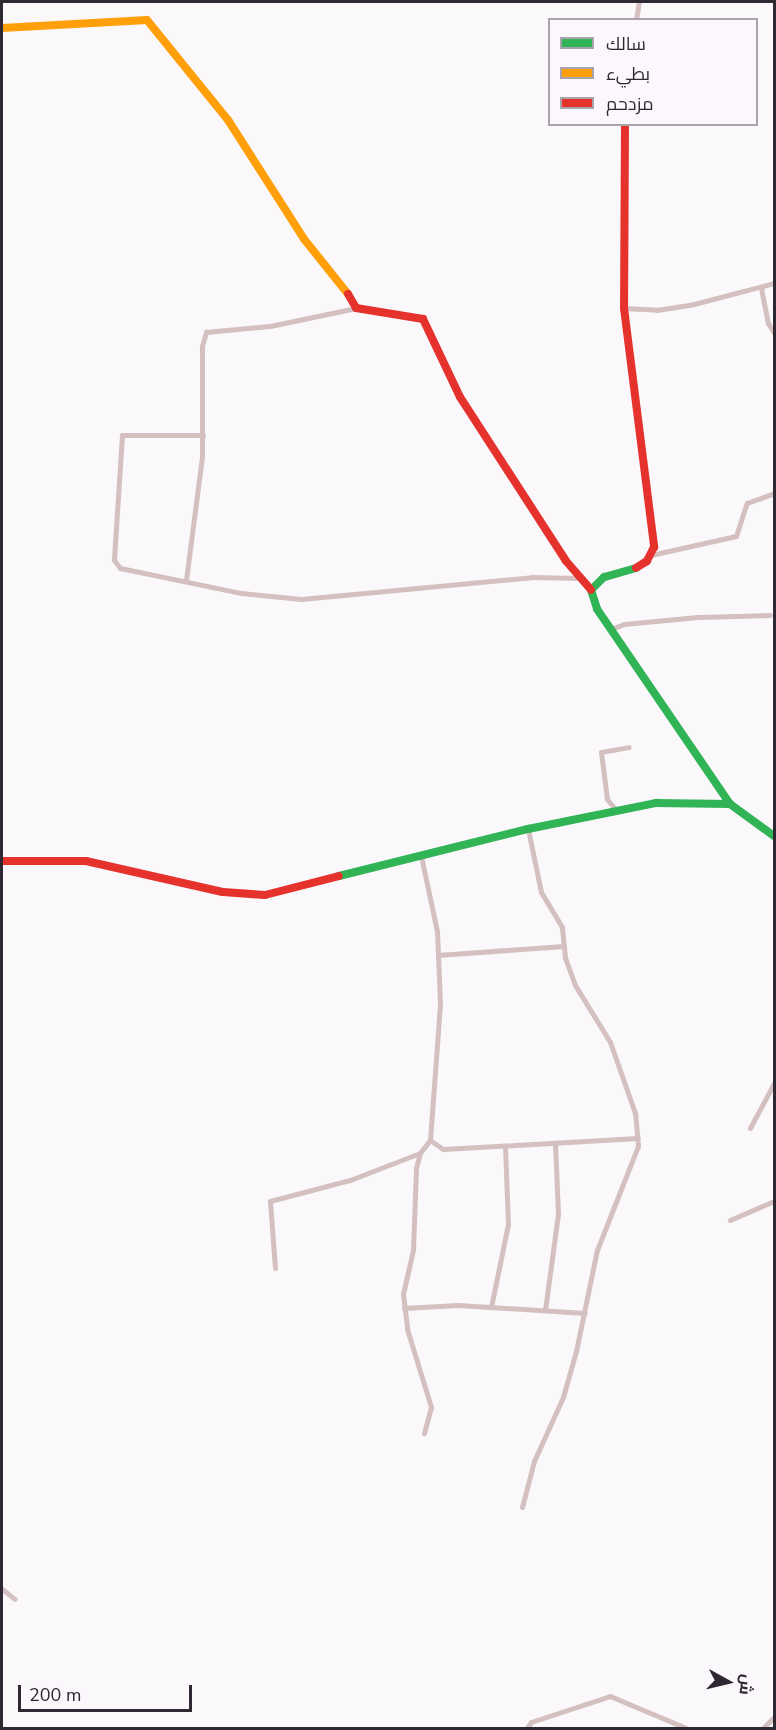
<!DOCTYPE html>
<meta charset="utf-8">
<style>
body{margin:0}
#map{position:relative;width:776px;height:1730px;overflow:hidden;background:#faf8fb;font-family:"Nunito Sans",Cairo,sans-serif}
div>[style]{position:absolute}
.street>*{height:5px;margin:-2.5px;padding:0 2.5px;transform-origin:2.5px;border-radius:2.5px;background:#d4c0c0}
.fast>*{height:8px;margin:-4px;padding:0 4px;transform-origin:4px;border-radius:4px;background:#30b455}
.slow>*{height:8px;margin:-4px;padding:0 4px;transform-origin:4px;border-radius:4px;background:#ff9f0a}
.jam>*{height:8px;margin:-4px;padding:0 4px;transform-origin:4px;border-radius:4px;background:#e5322d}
span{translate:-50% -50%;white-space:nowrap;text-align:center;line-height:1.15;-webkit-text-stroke:4.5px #fbf7fc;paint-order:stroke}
.frame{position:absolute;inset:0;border:3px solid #2e2832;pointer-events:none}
.legend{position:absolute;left:548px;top:18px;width:210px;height:108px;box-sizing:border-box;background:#fbf7fc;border:2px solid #a9a4ab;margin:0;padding:8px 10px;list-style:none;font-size:18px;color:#2e2832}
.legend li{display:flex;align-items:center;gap:12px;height:30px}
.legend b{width:30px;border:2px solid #a9a4ab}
.north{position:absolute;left:698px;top:1652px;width:60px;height:60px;-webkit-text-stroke:4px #fbf7fc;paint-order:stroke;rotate:98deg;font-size:16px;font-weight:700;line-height:24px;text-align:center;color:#2e2832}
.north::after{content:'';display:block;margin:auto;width:21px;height:27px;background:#2e2832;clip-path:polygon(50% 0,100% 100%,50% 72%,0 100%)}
.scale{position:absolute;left:18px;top:1685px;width:174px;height:27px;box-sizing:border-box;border:3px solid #2e2832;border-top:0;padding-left:8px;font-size:18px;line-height:21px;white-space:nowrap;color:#2e2832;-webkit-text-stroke:4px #fbf7fc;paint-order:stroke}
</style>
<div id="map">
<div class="street">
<div style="left:636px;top:20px;width:18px;rotate:-81deg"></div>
<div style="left:761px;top:288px;width:36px;rotate:79deg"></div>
<div style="left:768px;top:323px;width:12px;rotate:59deg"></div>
<div style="left:624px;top:308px;width:33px;rotate:3deg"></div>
<div style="left:657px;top:310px;width:37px;rotate:-9deg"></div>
<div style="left:694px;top:304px;width:83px;rotate:-14.7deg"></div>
<div style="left:203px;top:435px;width:81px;rotate:180deg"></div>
<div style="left:122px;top:435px;width:125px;rotate:93.7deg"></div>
<div style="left:114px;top:560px;width:10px;rotate:53deg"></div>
<div style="left:120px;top:568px;width:124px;rotate:11.7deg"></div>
<div style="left:241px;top:593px;width:60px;rotate:5.7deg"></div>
<div style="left:301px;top:599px;width:232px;rotate:-5.4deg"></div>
<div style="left:532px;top:577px;width:47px;rotate:1.2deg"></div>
<div style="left:651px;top:555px;width:87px;rotate:-12.6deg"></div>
<div style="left:736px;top:536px;width:35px;rotate:-72deg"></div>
<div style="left:747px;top:503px;width:29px;rotate:-20deg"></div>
<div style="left:186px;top:580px;width:125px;rotate:-82.6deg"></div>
<div style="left:202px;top:456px;width:110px;rotate:-90deg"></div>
<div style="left:202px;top:346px;width:15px;rotate:-74deg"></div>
<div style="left:206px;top:332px;width:64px;rotate:-5.4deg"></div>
<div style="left:270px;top:326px;width:88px;rotate:-11.8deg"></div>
<div style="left:611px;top:629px;width:14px;rotate:-21deg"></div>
<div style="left:624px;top:624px;width:74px;rotate:-5.4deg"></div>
<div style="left:698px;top:617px;width:72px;rotate:-1.6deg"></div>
<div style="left:617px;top:811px;width:16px;rotate:-130deg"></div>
<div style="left:607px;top:799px;width:47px;rotate:-97.3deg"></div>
<div style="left:601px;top:752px;width:28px;rotate:-10deg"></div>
<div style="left:421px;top:856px;width:77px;rotate:78deg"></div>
<div style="left:437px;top:931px;width:73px;rotate:87.6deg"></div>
<div style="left:440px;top:1004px;width:136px;rotate:94.2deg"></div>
<div style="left:430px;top:1140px;width:16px;rotate:128deg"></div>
<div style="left:420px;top:1153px;width:16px;rotate:105deg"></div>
<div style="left:416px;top:1168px;width:82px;rotate:92.1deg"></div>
<div style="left:413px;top:1250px;width:45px;rotate:102.8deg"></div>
<div style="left:403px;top:1294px;width:35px;rotate:83deg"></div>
<div style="left:407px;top:1329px;width:82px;rotate:72.9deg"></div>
<div style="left:431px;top:1407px;width:27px;rotate:105deg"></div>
<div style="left:438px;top:955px;width:126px;rotate:-4.1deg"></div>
<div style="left:750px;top:1128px;width:51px;rotate:-61.9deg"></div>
<div style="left:430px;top:1140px;width:16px;rotate:35deg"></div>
<div style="left:443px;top:1149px;width:195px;rotate:-3.2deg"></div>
<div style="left:730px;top:1220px;width:48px;rotate:-23.4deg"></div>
<div style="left:275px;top:1268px;width:67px;rotate:-94.3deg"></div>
<div style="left:270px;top:1201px;width:83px;rotate:-14.7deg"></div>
<div style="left:350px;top:1180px;width:75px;rotate:-21.1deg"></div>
<div style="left:491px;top:1307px;width:85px;rotate:-78.4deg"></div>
<div style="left:508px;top:1224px;width:78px;rotate:-92.2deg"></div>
<div style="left:404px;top:1308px;width:54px;rotate:-3.2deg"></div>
<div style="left:458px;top:1305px;width:127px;rotate:3.6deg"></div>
<div style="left:545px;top:1310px;width:97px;rotate:-82.3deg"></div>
<div style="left:558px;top:1214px;width:71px;rotate:-92.4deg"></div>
<div style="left:522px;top:1507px;width:48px;rotate:-75.4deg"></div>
<div style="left:534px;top:1461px;width:70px;rotate:-65.6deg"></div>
<div style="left:563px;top:1397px;width:48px;rotate:-74.2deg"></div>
<div style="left:576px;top:1351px;width:103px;rotate:-78.3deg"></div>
<div style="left:597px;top:1250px;width:112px;rotate:-68.5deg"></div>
<div style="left:638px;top:1146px;width:33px;rotate:-95deg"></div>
<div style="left:635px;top:1113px;width:75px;rotate:-109.4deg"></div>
<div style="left:610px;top:1042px;width:67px;rotate:-121.6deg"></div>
<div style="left:575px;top:985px;width:30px;rotate:-110deg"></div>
<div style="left:565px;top:957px;width:30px;rotate:-96deg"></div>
<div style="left:562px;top:927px;width:41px;rotate:-121deg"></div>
<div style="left:541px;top:892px;width:64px;rotate:-101.7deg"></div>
<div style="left:2px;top:1589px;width:16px;rotate:38deg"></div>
<div style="left:527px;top:1728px;width:7px;rotate:-56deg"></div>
<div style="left:531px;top:1722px;width:83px;rotate:-18.2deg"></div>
<div style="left:610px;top:1696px;width:82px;rotate:22.8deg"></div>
<div style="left:763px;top:1728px;width:16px;rotate:-45deg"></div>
</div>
<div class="fast">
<div style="left:636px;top:568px;width:33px;rotate:164deg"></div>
<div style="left:604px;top:577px;width:18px;rotate:135deg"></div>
<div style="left:591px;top:590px;width:20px;rotate:72deg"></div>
<div style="left:597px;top:609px;width:236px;rotate:55.7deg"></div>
<div style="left:339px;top:876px;width:195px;rotate:-14deg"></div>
<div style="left:528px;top:829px;width:131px;rotate:-11.5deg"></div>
<div style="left:656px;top:803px;width:74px;rotate:0.8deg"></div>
<div style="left:730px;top:804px;width:54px;rotate:36deg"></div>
</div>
<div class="slow">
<div style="left:2px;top:28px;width:145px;rotate:-3.2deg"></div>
<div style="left:147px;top:20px;width:129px;rotate:51deg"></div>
<div style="left:228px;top:120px;width:141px;rotate:57.4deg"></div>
<div style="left:304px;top:239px;width:70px;rotate:51.3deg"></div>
</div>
<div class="jam">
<div style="left:625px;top:124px;width:184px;rotate:90.3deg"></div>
<div style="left:624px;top:308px;width:241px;rotate:82.8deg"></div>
<div style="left:654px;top:547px;width:16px;rotate:117deg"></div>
<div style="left:647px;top:561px;width:13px;rotate:148deg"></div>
<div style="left:348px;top:294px;width:16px;rotate:60deg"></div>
<div style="left:356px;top:308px;width:68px;rotate:9.3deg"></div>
<div style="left:423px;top:319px;width:86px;rotate:64.6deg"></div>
<div style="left:460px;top:397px;width:195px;rotate:57.1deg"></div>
<div style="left:566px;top:561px;width:38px;rotate:49deg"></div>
<div style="left:2px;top:861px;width:84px"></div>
<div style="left:86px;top:861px;width:140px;rotate:12.8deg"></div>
<div style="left:223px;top:892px;width:42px;rotate:4.1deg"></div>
<div style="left:265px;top:895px;width:76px;rotate:-14.4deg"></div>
</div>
<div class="frame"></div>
<ul class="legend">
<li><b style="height:8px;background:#30b455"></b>سالك</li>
<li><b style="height:8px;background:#ff9f0a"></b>بطيء</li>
<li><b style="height:8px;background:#e5322d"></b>مزدحم</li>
</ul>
<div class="north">ش</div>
<div class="scale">200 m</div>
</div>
